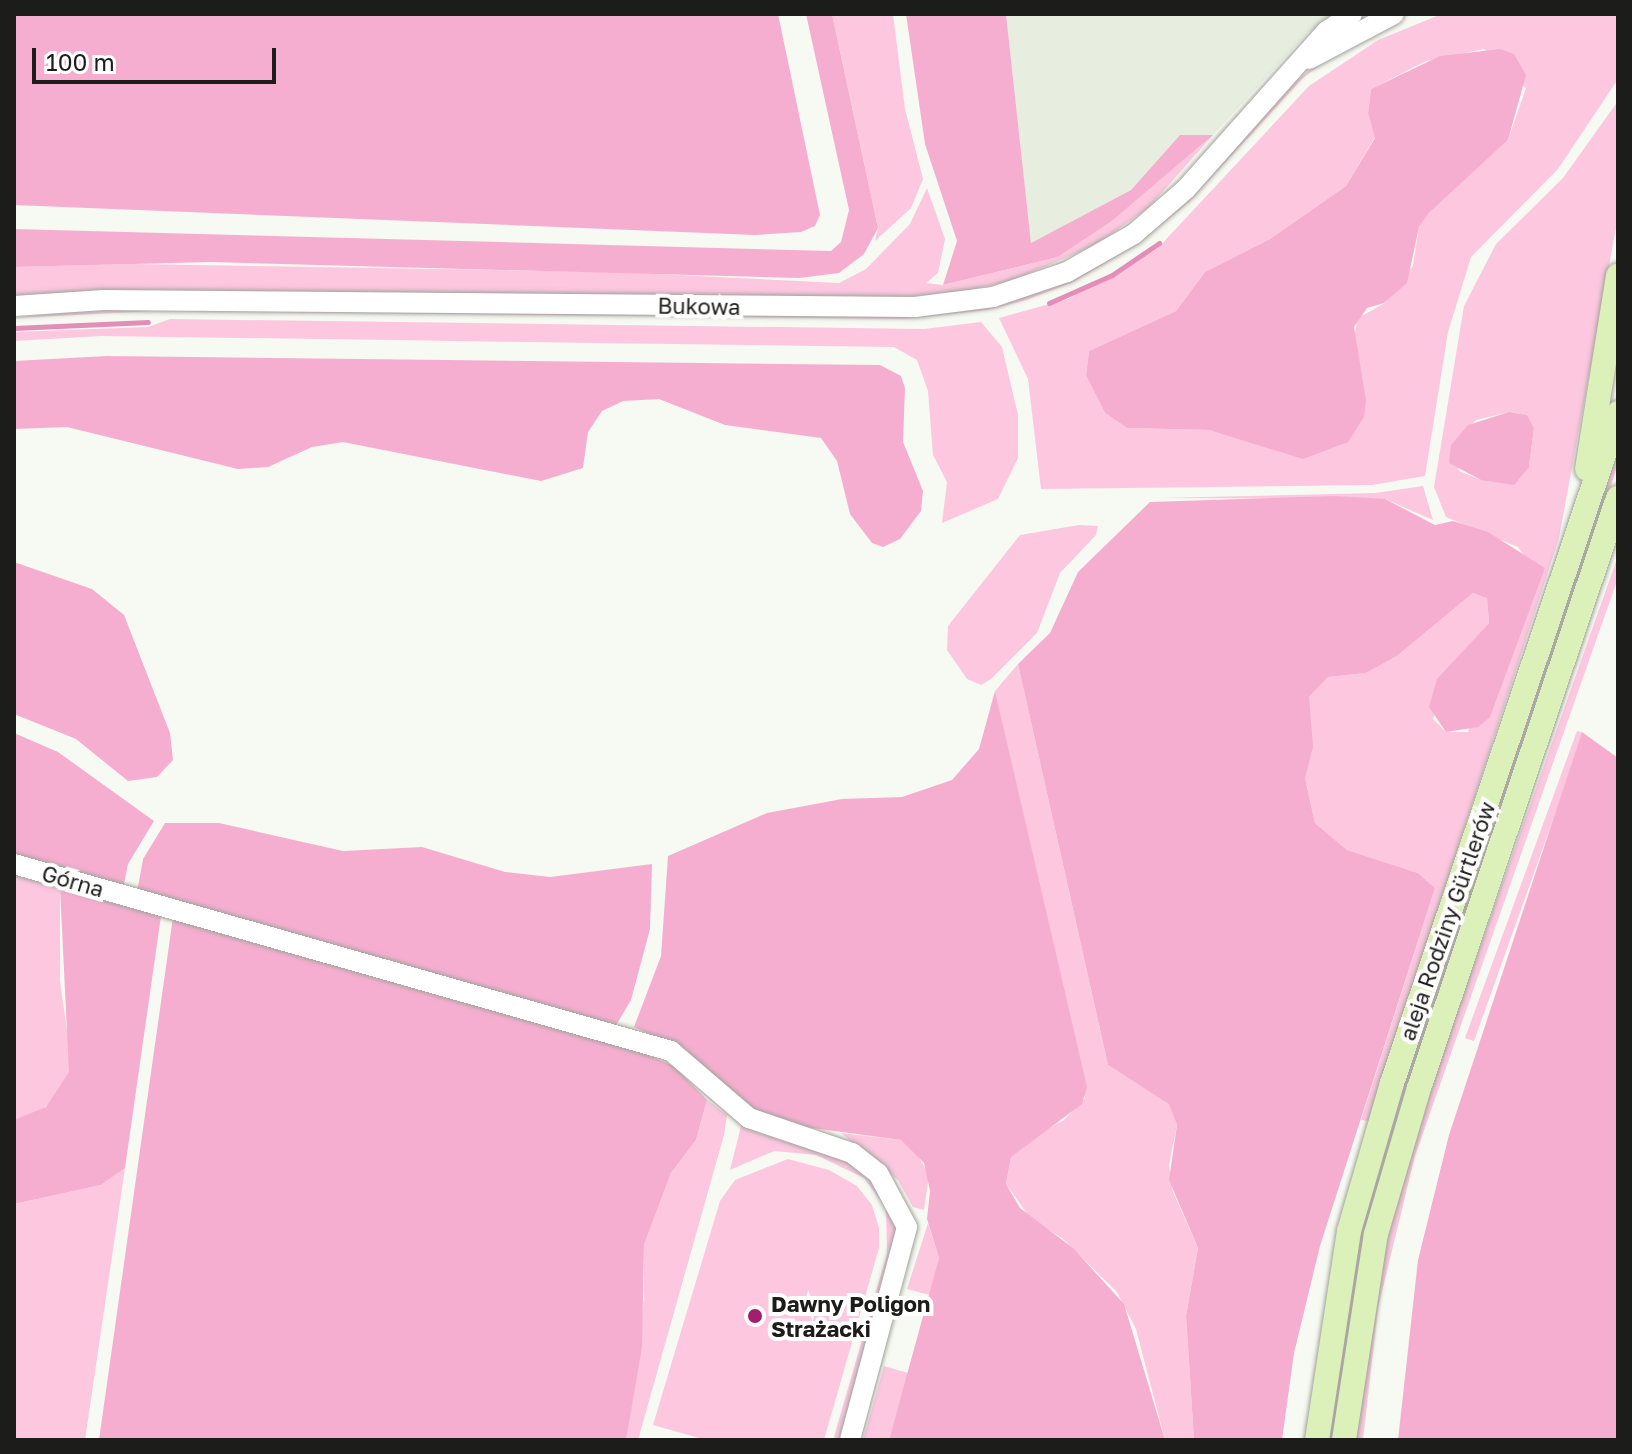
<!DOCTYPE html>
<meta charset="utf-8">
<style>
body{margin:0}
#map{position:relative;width:1632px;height:1454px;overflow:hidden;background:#f7faf2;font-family:"Golos Text",sans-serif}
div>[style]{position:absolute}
.built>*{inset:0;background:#e7eddf}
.green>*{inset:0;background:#fcc7df}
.forest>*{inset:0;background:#f6aed0}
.stream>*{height:5px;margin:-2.5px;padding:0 2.5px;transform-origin:2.5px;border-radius:2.5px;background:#e38db8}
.roads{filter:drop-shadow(0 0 2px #a0a29b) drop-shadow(0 0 2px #a0a29b)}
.minor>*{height:20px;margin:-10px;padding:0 10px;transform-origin:10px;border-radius:10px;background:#fff}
.major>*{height:24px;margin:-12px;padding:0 12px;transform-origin:12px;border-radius:12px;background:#dcf0b9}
.dots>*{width:22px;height:22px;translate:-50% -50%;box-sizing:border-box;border:4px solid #fff;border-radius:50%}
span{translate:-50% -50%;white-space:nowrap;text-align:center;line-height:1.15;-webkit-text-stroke:8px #fff;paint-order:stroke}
.street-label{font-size:22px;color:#1c1d1a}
.poi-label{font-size:22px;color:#1c1d1a;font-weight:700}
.left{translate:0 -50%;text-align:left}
.frame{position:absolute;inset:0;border:16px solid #1c1d1a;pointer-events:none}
.scale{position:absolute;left:32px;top:48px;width:244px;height:36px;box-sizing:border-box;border:4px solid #1c1d1a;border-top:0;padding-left:10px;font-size:24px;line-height:28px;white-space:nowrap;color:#1c1d1a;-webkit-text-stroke:6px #fff;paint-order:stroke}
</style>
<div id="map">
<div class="built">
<div style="clip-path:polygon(1006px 14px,1334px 14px,1307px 33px,1213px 135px,1180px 135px,1131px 190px,1031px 243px)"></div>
</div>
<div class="green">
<div style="clip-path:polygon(832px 14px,893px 14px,905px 109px,923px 179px,911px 208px,875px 241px,878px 228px)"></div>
<div style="clip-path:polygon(1412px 14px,1330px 57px,1302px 79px,1189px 202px,1137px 245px,1071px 283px,1026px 300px,987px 310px,904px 319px,155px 311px,14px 318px,80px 310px,908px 317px,991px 307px,1066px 282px,1135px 244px,1297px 80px,1329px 55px)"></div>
<div style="clip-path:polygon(evenodd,1442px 14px,1618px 14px,1618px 79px,1558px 169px,1471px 257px,1448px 332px,1425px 476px,1372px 485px,1041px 489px,1028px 379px,999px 318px,1068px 299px,1157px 249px,1309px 86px,1378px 40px,1442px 14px,1484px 49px,1526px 88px,1508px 140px,1429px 213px,1419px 227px,1413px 266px,1385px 303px,1358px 318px,1353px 343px,1357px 367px,1303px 458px,1209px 430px,1127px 428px,1105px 413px,1086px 374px,1089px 351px,1176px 311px,1205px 272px,1270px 239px,1346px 186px,1375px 137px,1368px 113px,1371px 89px,1426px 61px,1484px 49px)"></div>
<div style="clip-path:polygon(evenodd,1618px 101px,1618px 217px,1559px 538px,1369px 1121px,1361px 1120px,1435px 888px,1418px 873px,1347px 850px,1315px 823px,1305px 778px,1309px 697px,1328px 677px,1366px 673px,1397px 656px,1473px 593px,1487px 597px,1489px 623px,1457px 658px,1433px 719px,1446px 732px,1468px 732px,1528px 561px,1518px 547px,1446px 517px,1434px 487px,1464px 306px,1496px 244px,1563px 178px,1618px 101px,1509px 412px,1527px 415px,1534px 428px,1529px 467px,1481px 480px,1459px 471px,1451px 445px,1476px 420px,1509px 412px)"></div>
<div style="clip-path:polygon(1213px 135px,1149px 207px,1096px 245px,1010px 281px,966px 291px,906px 297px,14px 298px,14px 267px,131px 264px,614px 272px,839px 283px,866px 269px,910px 224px,927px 188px,945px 239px,938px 273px,926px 283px,943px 285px,1058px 257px,1112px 221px)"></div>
<div style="clip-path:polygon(170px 319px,924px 329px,981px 322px,1002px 347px,1018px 415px,1018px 458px,998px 499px,942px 523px,947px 482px,933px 455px,928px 391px,917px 360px,894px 347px,101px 336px,14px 341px,14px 332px,148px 327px)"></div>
<div style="clip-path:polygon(1618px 439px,1618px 464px,1359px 1271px,1335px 1440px,1326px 1440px,1345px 1297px,1381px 1146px)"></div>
<div style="clip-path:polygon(1423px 486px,1433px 520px,1385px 499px,1159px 498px,1375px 493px)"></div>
<div style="clip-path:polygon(1079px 525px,1098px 526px,1096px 535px,1060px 573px,1037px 633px,991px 679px,981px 685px,967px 679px,947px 650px,948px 626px,1020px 535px)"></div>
<div style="clip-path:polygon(1618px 556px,1618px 578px,1415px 1156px,1378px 1308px,1363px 1440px,1355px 1440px,1369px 1315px,1407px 1154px)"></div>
<div style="clip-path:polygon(1018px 664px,1108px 1065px,1170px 1104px,1177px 1125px,1169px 1165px,1173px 1192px,1198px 1248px,1186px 1316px,1194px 1440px,1165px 1440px,1136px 1329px,1117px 1292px,1062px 1238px,1031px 1219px,1006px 1184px,1011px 1157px,1024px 1142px,1064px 1120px,1085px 1098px,995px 691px)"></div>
<div style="clip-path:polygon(1577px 731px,1582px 732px,1560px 800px,1474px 1041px,1465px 1038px)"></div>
<div style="clip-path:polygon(14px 874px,60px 888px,60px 981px,70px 1052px,69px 1072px,57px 1097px,38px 1113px,14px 1120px)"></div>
<div style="clip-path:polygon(707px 1100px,727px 1115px,724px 1135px,638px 1440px,626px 1440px,644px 1299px,644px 1245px,671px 1173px,696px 1140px)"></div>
<div style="clip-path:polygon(742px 1122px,762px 1134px,835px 1153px,873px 1180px,899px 1232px,839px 1440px,833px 1440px,887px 1254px,886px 1208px,864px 1178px,816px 1155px,774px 1151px,730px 1170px)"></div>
<div style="clip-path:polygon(841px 1133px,901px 1140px,914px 1149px,929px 1175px,924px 1210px,913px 1207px,898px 1180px)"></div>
<div style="clip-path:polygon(788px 1159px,829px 1170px,857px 1186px,872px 1205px,879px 1228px,879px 1248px,824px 1440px,706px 1440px,653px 1425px,720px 1201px,735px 1180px)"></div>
<div style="clip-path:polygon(125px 1168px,85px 1440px,14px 1440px,14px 1204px,101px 1185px)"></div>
<div style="clip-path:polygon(928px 1223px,939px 1258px,930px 1295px,907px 1289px)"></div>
<div style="clip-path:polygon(884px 1366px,908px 1373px,889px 1440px,863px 1440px)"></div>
</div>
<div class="forest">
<div style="clip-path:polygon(14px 14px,778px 14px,820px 215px,815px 226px,801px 232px,755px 235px,14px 205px)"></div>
<div style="clip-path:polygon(806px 14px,832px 14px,878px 228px,864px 254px,839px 273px,799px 278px,211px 262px,14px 267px,14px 229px,831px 251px,841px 242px,849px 210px)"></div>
<div style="clip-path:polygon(906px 14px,1006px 14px,1031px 243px,1131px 190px,1180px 135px,1213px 135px,1112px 221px,1058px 257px,943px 285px,957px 241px,925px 144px)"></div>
<div style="clip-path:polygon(1500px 49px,1514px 54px,1526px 75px,1508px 140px,1429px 213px,1419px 227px,1407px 283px,1384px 303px,1367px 308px,1354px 327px,1366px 400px,1364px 417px,1348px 442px,1303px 459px,1209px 430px,1127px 428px,1105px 413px,1086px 375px,1089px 351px,1176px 311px,1205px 272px,1270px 239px,1346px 186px,1375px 138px,1368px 113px,1371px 89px,1440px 56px)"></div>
<div style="clip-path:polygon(107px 356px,880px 365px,901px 376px,905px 388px,903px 442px,923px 491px,921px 511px,900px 539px,883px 547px,872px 543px,850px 514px,837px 461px,821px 438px,725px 425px,659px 399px,623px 401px,602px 411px,588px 432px,583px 468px,541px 481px,343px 442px,312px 447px,268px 467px,238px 469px,67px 427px,14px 429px,14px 361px)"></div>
<div style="clip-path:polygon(1509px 412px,1527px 415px,1534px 428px,1529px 467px,1514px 485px,1481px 480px,1449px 463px,1451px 445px,1468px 425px)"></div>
<div style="clip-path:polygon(1335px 496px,1385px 499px,1435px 525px,1453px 521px,1488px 532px,1545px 568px,1490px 717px,1478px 727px,1446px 732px,1429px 707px,1437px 679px,1489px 623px,1487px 598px,1473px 593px,1397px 656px,1366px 673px,1328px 677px,1309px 697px,1313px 747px,1305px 778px,1315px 823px,1347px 850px,1418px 873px,1435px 888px,1320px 1246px,1294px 1353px,1282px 1440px,1194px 1440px,1186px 1316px,1198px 1248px,1169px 1180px,1177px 1125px,1169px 1104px,1108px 1065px,1018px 664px,1050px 633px,1078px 572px,1150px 502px)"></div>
<div style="clip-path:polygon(14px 562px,92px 589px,124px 615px,170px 733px,173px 760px,157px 777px,128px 781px,76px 739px,14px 714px)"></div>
<div style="clip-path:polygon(995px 691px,1087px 1087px,1082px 1104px,1011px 1157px,1006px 1184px,1020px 1208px,1073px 1248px,1124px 1304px,1165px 1440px,889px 1440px,939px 1258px,927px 1219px,930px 1191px,924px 1163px,901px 1140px,790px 1125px,751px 1108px,676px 1046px,634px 1027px,661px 956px,668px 856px,767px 813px,842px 799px,902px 797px,952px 780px,979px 749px)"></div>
<div style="clip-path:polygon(1582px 732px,1618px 758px,1618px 1440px,1398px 1440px,1418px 1260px,1449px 1135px)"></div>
<div style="clip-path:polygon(14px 733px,58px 752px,154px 821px,128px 864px,123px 889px,14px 856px)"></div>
<div style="clip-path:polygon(165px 823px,219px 823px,343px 851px,422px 847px,505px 872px,550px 877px,652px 864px,650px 929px,631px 1000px,615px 1027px,137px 892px,143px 859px)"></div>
<div style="clip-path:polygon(60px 888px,161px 916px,125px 1168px,101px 1185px,14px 1204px,14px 1120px,46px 1107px,69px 1072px)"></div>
<div style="clip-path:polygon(173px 917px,636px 1050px,674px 1066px,707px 1100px,696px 1140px,671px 1173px,644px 1245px,642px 1347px,626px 1440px,99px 1440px)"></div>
</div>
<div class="stream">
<div style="left:1049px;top:303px;width:69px;rotate:-24deg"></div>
<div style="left:1112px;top:275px;width:57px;rotate:-34.2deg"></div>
<div style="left:14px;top:328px;width:134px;rotate:-2.6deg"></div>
</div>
<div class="roads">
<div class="minor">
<div style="left:1309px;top:59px;width:96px;rotate:-27.9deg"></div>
<div style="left:14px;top:306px;width:90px;rotate:-3.8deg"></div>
<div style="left:104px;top:300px;width:811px;rotate:0.49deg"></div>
<div style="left:915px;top:307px;width:79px;rotate:-7.3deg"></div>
<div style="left:993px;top:297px;width:78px;rotate:-18.7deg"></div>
<div style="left:1067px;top:272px;width:77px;rotate:-29.6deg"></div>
<div style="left:1134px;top:234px;width:69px;rotate:-40.9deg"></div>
<div style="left:1186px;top:189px;width:212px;rotate:-48.3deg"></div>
<div style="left:1327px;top:31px;width:30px;rotate:-34deg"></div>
<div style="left:14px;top:864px;width:683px;rotate:15.89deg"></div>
<div style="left:671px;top:1051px;width:103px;rotate:40.7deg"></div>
<div style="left:749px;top:1118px;width:109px;rotate:18.8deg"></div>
<div style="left:852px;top:1153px;width:33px;rotate:38deg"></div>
<div style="left:878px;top:1173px;width:61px;rotate:61.8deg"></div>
<div style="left:907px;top:1227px;width:220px;rotate:105deg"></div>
</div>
<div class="major">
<div style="left:1587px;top:469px;width:196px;rotate:-80.9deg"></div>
<div style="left:1317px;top:1440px;width:211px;rotate:-81.3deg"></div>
<div style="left:1349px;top:1231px;width:154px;rotate:-73.8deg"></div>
<div style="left:1392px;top:1083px;width:707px;rotate:-71.36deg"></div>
<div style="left:1344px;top:1440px;width:208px;rotate:-81.2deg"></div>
<div style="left:1376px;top:1234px;width:152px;rotate:-73.6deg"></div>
<div style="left:1419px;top:1088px;width:623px;rotate:-71.36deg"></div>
</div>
</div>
<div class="dots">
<div style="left:755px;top:1316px;background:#a21f6f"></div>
</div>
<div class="street-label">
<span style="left:699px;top:306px;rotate:1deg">Bukowa</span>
<span style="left:73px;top:881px;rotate:16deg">Górna</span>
<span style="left:1447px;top:921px;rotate:-71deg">aleja Rodziny Gürtlerów</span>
</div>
<div class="poi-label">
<span class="left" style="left:771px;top:1316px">Dawny Poligon<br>Strażacki</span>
</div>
<div class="frame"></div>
<div class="scale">100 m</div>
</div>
